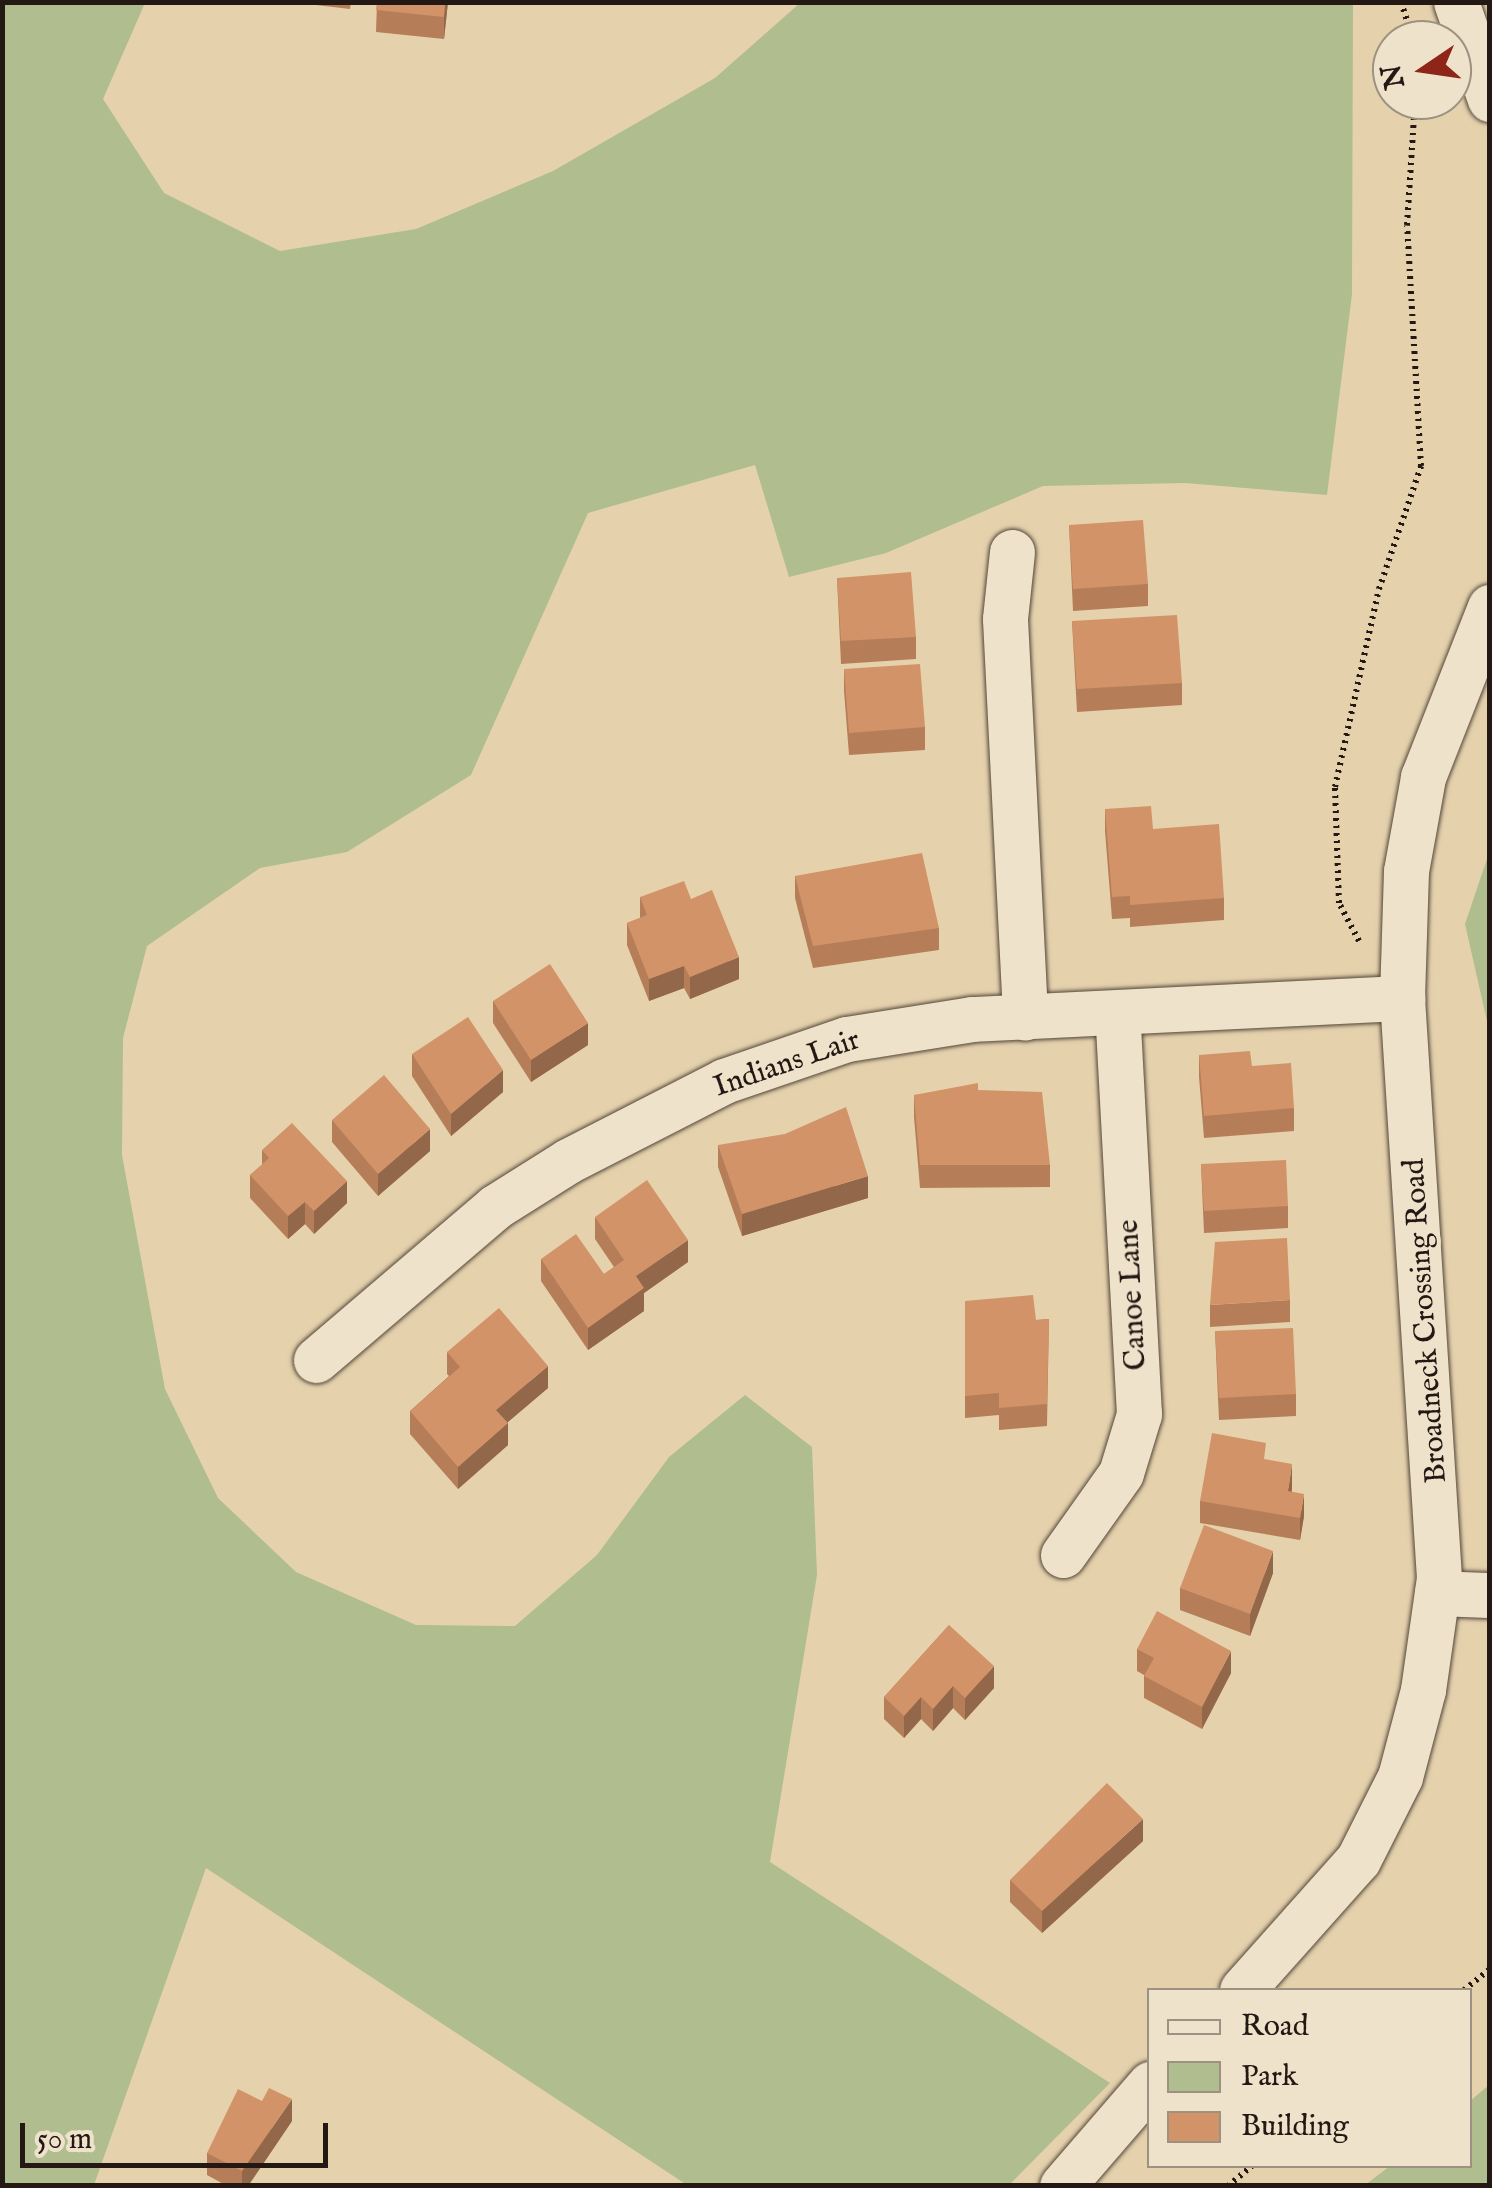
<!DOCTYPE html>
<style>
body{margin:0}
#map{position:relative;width:1492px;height:2188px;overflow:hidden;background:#e5d2ad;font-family:"IM FELL English",serif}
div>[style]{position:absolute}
.green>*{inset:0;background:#afbd8f}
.path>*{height:6px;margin-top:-3px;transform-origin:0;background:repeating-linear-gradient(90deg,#231813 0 2.5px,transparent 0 7.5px)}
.roads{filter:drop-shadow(0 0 2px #54463a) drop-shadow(0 0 2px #54463a)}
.minor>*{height:45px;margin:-22.5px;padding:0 22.5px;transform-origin:22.5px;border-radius:22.5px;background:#eee2ca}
.wall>*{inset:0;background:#b57e59}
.shaded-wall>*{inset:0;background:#936749}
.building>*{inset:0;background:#d29368}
span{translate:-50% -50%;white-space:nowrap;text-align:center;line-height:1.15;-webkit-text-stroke:8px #eee2ca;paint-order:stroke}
.street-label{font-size:30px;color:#231813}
.frame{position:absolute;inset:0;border:5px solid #231813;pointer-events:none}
.legend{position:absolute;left:1147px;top:1988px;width:325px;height:180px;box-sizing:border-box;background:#eee2ca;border:2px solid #9d9181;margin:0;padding:12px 18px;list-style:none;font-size:30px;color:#231813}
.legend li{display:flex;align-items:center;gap:20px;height:50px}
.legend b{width:50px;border:2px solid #9d9181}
.north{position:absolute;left:1372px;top:20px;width:100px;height:100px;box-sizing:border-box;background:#eee2ca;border:2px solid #9d9181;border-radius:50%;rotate:257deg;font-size:28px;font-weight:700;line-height:40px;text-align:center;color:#231813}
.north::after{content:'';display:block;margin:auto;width:35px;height:45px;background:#8f2418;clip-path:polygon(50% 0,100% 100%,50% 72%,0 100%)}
.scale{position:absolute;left:20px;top:2123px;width:308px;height:45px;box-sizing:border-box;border:5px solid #231813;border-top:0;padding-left:12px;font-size:30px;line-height:35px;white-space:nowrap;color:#231813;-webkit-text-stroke:8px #eee2ca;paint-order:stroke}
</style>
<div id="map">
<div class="green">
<div style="clip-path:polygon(2px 3px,145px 3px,103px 99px,164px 193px,280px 251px,416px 229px,553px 171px,715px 78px,800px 3px,1353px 3px,1352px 294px,1327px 495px,1185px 483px,1043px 486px,886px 553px,789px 577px,755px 465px,588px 513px,471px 775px,347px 852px,260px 868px,147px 946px,123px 1038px,122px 1155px,165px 1389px,218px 1498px,296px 1572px,416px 1625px,515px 1626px,597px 1555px,669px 1457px,745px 1395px,812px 1447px,817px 1575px,770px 1862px,1110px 2083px,1009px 2185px,687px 2185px,206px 1868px,94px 2185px,3px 2185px)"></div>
<div style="clip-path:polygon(1489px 853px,1489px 1030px,1465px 924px)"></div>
<div style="clip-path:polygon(1489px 2085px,1489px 2185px,1365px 2185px,1390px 2166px,1470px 2166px,1470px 2101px)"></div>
</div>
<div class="path">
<div style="left:1401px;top:2px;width:40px;rotate:72deg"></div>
<div style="left:1359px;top:941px;width:43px;rotate:-117.8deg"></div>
<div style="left:1339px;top:903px;width:116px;rotate:-92deg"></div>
<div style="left:1335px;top:787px;width:203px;rotate:-77.5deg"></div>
<div style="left:1379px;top:589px;width:130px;rotate:-71.1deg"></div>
<div style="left:1421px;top:466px;width:241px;rotate:-93.3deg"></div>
<div style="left:1407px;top:225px;width:125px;rotate:-86.3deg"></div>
<div style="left:1464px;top:1990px;width:33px;rotate:-39deg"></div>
<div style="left:1228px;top:2186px;width:31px;rotate:-40deg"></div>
</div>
<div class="roads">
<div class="minor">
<div style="left:1456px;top:2px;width:103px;rotate:70.7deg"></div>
<div style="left:1012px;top:552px;width:67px;rotate:96deg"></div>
<div style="left:1005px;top:619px;width:399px;rotate:87.1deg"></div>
<div style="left:316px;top:1360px;width:235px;rotate:-40.5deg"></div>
<div style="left:495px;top:1207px;width:86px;rotate:-32.2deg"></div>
<div style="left:568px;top:1161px;width:175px;rotate:-27.1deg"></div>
<div style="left:724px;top:1081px;width:130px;rotate:-18.9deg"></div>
<div style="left:847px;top:1039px;width:127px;rotate:-9.1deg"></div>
<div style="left:972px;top:1019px;width:431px;rotate:-2.8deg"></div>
<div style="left:1063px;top:1555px;width:100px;rotate:-54.7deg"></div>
<div style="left:1121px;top:1473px;width:62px;rotate:-73deg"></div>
<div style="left:1139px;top:1414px;width:401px;rotate:-93.1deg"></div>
<div style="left:1437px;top:1593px;width:53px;rotate:2.2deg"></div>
<div style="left:1242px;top:1990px;width:174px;rotate:-48.3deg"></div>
<div style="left:1358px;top:1860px;width:93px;rotate:-63.2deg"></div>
<div style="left:1400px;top:1777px;width:90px;rotate:-75.2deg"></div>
<div style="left:1423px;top:1690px;width:113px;rotate:-81.9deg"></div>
<div style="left:1439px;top:1578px;width:581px;rotate:-93.65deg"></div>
<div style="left:1402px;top:998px;width:127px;rotate:-88.2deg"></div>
<div style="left:1406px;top:871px;width:96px;rotate:-79.7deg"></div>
<div style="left:1423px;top:777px;width:183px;rotate:-68.5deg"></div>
<div style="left:1062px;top:2186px;width:135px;rotate:-49.2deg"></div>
</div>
</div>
<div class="wall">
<div style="clip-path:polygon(290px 2px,351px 2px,350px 9px)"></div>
<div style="clip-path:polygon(377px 2px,448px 2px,444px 39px,376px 32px)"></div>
<div style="clip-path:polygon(1069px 525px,1148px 584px,1148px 606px,1073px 611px)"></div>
<div style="clip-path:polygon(837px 578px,916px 637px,916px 659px,841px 664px)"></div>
<div style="clip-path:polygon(1072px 621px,1182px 683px,1182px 705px,1077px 712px)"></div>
<div style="clip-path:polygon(844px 669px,925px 727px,925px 750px,849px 755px,844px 691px)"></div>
<div style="clip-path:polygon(1105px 809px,1153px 829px,1224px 898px,1224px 920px,1130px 927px,1130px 918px,1112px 919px,1105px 831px)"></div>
<div style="clip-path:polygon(795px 876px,939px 928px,939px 950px,813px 968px,795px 898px)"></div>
<div style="clip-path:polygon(640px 897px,691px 899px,739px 979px,690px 999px,684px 988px,649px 1001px,627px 945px,627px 923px,640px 918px)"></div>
<div style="clip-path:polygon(493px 1001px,588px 1045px,531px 1082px,493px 1023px)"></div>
<div style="clip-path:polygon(412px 1054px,503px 1092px,451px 1136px,412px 1076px)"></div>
<div style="clip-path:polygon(1199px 1055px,1252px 1066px,1294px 1108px,1294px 1131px,1204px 1138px,1199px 1077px)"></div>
<div style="clip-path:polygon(978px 1090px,1050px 1165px,1050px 1187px,920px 1188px,914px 1117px,914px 1095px)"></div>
<div style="clip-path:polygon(332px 1120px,430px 1151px,378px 1196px,332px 1142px)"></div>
<div style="clip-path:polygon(718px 1145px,868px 1198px,742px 1236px,718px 1167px)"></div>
<div style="clip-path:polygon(262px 1150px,347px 1203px,314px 1234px,305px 1224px,288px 1239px,250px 1198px,250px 1175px,262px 1165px)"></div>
<div style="clip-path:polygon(1201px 1164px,1288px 1206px,1288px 1228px,1204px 1233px)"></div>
<div style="clip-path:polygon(595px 1217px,688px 1262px,644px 1293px,644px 1311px,588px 1350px,541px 1281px,541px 1259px,604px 1274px,614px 1267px,595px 1239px)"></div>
<div style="clip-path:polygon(1290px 1300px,1290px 1322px,1210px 1327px,1210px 1305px)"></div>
<div style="clip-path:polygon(965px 1301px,1036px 1320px,1049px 1319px,1047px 1426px,999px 1430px,999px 1415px,965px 1418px)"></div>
<div style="clip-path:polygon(1215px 1331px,1296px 1394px,1296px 1416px,1219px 1420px)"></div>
<div style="clip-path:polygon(447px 1352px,548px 1388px,508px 1422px,508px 1445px,458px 1489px,410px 1434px,410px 1411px,449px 1376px,447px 1374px)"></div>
<div style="clip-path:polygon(1292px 1487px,1292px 1492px,1304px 1516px,1300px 1540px,1200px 1523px,1200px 1501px)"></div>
<div style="clip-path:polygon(1273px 1573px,1250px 1636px,1180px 1610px,1180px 1588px)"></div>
<div style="clip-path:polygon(949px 1625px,994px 1688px,965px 1720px,953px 1708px,933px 1731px,921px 1719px,904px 1738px,884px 1719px,884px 1697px)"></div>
<div style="clip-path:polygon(1137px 1649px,1231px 1673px,1202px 1729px,1144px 1698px,1144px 1675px,1137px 1671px)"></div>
<div style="clip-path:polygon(1143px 1841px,1042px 1933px,1010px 1902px,1010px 1880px)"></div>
<div style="clip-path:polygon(292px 2121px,248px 2186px,227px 2186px,207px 2175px,207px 2153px)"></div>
</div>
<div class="shaded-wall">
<div style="clip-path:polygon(445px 2px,448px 2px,444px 39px,444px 17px)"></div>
<div style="clip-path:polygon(739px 957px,739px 979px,690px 999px,690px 977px)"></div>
<div style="clip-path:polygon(684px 966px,684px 988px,649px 1001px,649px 979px)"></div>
<div style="clip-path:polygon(588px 1023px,588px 1045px,531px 1082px,531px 1060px)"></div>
<div style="clip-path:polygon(503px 1070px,503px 1092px,451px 1136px,451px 1114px)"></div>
<div style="clip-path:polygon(430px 1129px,430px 1151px,378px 1196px,378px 1174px)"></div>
<div style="clip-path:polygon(868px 1176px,868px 1198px,742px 1236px,742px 1214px)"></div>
<div style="clip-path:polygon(347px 1181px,347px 1203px,314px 1234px,314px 1211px)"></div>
<div style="clip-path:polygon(305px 1202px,305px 1224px,288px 1239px,288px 1216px)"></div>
<div style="clip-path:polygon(688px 1240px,688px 1262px,644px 1293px,644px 1311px,588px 1350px,588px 1328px,636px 1276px)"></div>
<div style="clip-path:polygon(548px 1366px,548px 1388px,496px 1432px,496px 1410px)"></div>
<div style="clip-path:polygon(508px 1423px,508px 1445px,458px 1489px,458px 1467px)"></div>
<div style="clip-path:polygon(1292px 1464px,1292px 1487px,1288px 1513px,1288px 1491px)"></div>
<div style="clip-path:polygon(1304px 1494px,1304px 1516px,1300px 1540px,1300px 1518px)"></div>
<div style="clip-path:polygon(1273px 1551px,1273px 1573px,1250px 1636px,1250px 1614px)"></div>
<div style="clip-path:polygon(1231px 1651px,1231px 1673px,1202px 1729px,1202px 1707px)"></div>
<div style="clip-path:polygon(994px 1666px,994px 1688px,965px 1720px,965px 1698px)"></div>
<div style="clip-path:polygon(953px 1686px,953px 1708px,933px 1731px,933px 1709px)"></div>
<div style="clip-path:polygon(921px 1697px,921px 1719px,904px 1738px,904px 1716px)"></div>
<div style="clip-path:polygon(1143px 1819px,1143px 1841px,1042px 1933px,1042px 1911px)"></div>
<div style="clip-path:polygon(292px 2099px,292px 2121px,248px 2186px,242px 2186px,242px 2171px)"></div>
</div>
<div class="building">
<div style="clip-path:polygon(377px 2px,445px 2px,444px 17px,376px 10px)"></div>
<div style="clip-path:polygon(1143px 520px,1148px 584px,1073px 589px,1069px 525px)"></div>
<div style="clip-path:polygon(911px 572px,916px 637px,841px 641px,837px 578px)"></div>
<div style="clip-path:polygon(1177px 615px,1182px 683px,1077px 689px,1072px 621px)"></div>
<div style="clip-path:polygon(920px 664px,925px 727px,849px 733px,844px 669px)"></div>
<div style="clip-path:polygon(1151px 806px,1153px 829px,1219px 824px,1224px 898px,1130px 905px,1130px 896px,1112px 897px,1105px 809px)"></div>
<div style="clip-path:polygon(922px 853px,939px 928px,813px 946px,795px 876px)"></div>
<div style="clip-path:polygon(684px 881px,691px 899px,712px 890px,739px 957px,690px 977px,684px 966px,649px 979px,627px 923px,647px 915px,640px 897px)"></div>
<div style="clip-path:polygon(550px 964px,588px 1023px,531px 1060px,493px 1001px)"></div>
<div style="clip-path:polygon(468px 1017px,503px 1070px,451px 1114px,412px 1054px)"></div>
<div style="clip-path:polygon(1250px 1051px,1252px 1066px,1291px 1063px,1294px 1108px,1204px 1116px,1199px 1055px)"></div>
<div style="clip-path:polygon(384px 1075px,430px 1129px,378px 1174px,332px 1120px)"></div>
<div style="clip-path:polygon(978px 1083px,978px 1090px,1042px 1092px,1050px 1165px,920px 1165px,914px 1095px)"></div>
<div style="clip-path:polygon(846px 1107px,868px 1176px,742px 1214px,718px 1145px,785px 1134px)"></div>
<div style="clip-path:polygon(292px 1123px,347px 1181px,314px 1211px,305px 1202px,288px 1216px,250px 1175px,269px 1158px,262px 1150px)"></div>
<div style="clip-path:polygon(1286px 1160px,1288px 1206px,1204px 1211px,1201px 1164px)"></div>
<div style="clip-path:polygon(647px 1180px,688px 1240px,636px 1276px,644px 1288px,588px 1328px,541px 1259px,576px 1234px,604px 1274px,624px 1260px,595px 1217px)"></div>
<div style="clip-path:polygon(1287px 1238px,1290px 1300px,1210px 1305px,1215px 1242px)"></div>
<div style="clip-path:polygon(1033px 1295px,1036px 1320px,1049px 1319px,1047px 1404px,999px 1408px,999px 1393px,965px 1396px,965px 1301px)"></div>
<div style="clip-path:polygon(499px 1308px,548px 1366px,496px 1410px,508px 1423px,458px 1467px,410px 1411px,460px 1367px,447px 1352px)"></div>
<div style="clip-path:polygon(1293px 1328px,1296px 1394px,1219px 1398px,1215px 1331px)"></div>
<div style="clip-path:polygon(1212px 1433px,1266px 1443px,1264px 1459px,1292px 1464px,1288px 1491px,1304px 1494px,1300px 1518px,1200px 1501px)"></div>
<div style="clip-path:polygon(1204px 1525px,1273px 1551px,1250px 1614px,1180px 1588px)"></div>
<div style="clip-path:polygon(1157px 1611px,1231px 1651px,1202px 1707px,1144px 1676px,1154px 1658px,1137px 1649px)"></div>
<div style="clip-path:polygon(949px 1625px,994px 1666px,965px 1698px,953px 1686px,933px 1709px,921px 1697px,904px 1716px,884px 1697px)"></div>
<div style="clip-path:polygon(1107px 1783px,1143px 1819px,1042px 1911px,1010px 1880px)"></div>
<div style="clip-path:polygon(269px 2088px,292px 2099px,242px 2171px,207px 2153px,238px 2089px,262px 2101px)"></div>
</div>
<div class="street-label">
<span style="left:787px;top:1064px;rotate:-19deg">Indians Lair</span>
<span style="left:1133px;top:1295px;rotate:-93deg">Canoe Lane</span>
<span style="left:1426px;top:1321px;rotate:-94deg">Broadneck Crossing Road</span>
</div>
<div class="frame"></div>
<ul class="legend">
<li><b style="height:12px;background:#eee2ca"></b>Road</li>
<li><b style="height:28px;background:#afbd8f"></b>Park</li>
<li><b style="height:28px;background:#d29368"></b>Building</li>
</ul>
<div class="north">N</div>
<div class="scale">50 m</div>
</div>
